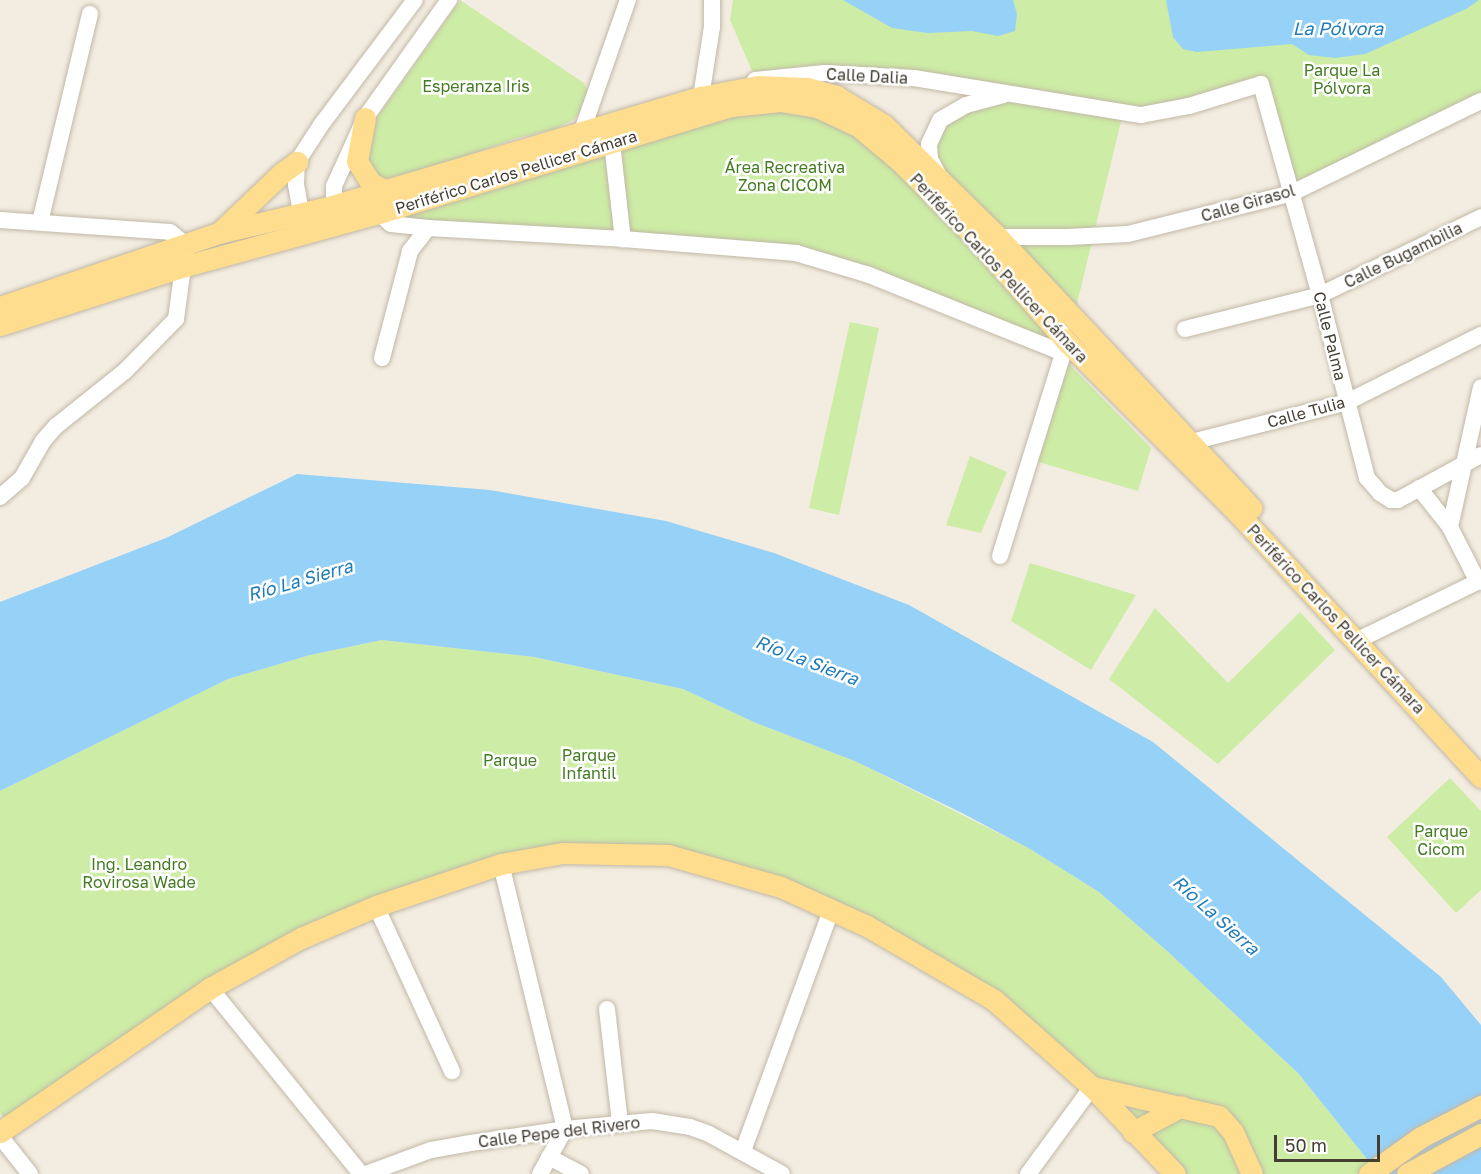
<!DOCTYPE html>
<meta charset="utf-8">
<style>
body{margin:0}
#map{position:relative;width:1481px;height:1174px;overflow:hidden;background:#f3ede1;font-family:"Golos Text",sans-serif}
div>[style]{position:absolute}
.green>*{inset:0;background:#cdeca5}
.water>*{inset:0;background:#96d1f7}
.roads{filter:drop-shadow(0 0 2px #c1b8a6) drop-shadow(0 0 2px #c1b8a6)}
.minor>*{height:16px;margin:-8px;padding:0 8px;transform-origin:8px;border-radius:8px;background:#fff}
.major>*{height:21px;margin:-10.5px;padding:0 10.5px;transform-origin:10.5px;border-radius:10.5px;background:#ffdd8e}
span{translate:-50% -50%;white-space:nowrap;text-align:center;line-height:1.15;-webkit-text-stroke:5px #fff;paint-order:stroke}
.park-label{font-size:16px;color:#447b20}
.street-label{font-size:16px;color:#443d32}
.water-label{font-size:18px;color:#217cba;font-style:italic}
.scale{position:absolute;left:1274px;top:1135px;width:106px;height:27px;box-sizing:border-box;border:3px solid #443d32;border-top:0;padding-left:8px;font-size:18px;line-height:21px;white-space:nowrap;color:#443d32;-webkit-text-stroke:4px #fff;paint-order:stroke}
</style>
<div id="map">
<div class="green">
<div style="clip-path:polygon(460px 0,584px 83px,588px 92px,582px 108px,575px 119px,555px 129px,517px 138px,452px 161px,379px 181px,367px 160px,370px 133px,379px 115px)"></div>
<div style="clip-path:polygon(733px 0,1481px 0,1481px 101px,1292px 193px,1261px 84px,1123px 113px,1073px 320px,934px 168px,936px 126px,1010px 94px,914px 78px,756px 80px,730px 20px)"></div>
<div style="clip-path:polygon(780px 101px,885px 148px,1063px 353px,827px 261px,428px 228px,379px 213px)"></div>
<div style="clip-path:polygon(850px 322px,879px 328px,839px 515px,809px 508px)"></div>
<div style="clip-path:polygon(1065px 360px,1151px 448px,1138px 491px,1035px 461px)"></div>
<div style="clip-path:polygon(970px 456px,1007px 472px,981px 533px,946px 525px)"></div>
<div style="clip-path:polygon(1030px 563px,1136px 595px,1091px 670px,1011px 621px)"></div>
<div style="clip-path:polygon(1155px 608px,1228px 683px,1300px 612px,1335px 650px,1218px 764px,1109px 679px)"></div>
<div style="clip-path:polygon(382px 640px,534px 657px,683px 689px,756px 723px,857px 762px,1030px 849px,1099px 892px,1166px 950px,1298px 1073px,1379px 1174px,1175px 1174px,994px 1000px,831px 910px,668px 855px,563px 853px,301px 938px,10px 1125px,0 1113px,0 791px,228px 679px,310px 655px)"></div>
<div style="clip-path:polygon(1450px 778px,1481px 811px,1481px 890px,1456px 913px,1387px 837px)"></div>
</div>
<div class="water">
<div style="clip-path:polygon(843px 0,1013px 0,1017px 14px,1015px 31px,998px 36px,972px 31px,928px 33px,892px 28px)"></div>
<div style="clip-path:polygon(1166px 0,1479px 0,1466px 9px,1365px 54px,1335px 58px,1309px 55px,1292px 44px,1197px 52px,1183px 49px,1173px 37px)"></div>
<div style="clip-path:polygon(297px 474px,490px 490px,666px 521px,774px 553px,909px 605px,1153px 742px,1441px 977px,1481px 1025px,1481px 1174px,1379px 1174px,1298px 1073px,1166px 950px,1099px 892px,1030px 849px,960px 812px,857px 762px,756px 723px,683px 689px,534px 657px,382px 640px,310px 655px,228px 679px,0 791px,0 602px,166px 538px)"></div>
</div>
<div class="roads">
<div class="minor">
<div style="left:755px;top:80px;width:70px;rotate:-5.7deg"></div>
<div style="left:825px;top:73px;width:89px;rotate:3.2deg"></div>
<div style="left:914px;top:78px;width:230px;rotate:9.3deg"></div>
<div style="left:1141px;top:115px;width:49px;rotate:-10.6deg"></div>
<div style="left:1189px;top:106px;width:75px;rotate:-17deg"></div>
<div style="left:1261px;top:84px;width:219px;rotate:74.4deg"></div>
<div style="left:1320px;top:295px;width:189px;rotate:75.6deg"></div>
<div style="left:1367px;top:478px;width:20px;rotate:49deg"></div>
<div style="left:1380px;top:493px;width:13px;rotate:32deg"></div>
<div style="left:1391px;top:500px;width:7px"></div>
<div style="left:1398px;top:500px;width:94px;rotate:-28.5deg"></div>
<div style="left:701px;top:97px;width:71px;rotate:-81.1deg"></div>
<div style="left:712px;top:27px;width:27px;rotate:-90deg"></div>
<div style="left:581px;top:134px;width:142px;rotate:-70.7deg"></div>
<div style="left:612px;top:143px;width:97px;rotate:83.5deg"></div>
<div style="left:938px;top:174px;width:17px;rotate:-118deg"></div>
<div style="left:930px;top:159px;width:15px;rotate:-94deg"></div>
<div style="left:929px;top:144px;width:26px;rotate:-65deg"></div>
<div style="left:940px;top:120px;width:30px;rotate:-30deg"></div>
<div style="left:966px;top:105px;width:38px;rotate:-15deg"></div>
<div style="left:379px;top:213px;width:16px;rotate:43deg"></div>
<div style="left:391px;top:224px;width:37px;rotate:6deg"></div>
<div style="left:334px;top:215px;width:29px;rotate:-90deg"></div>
<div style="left:334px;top:186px;width:75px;rotate:-65.5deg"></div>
<div style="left:365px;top:118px;width:145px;rotate:-54.6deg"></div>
<div style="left:0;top:220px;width:170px;rotate:4deg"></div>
<div style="left:170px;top:232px;width:21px;rotate:39deg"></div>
<div style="left:186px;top:245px;width:75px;rotate:97.7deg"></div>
<div style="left:176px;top:319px;width:73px;rotate:134.4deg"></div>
<div style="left:125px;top:371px;width:88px;rotate:141.4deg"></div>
<div style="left:56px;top:426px;width:20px;rotate:131deg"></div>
<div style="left:43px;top:441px;width:43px;rotate:119.6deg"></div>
<div style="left:22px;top:478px;width:29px;rotate:139deg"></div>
<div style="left:40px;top:222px;width:214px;rotate:-76.5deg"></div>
<div style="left:303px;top:224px;width:40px;rotate:-100deg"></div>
<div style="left:296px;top:185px;width:23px;rotate:-88deg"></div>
<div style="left:297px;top:162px;width:44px;rotate:-57deg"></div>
<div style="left:321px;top:125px;width:156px;rotate:-53.1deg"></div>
<div style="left:998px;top:237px;width:70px"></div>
<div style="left:1068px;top:237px;width:60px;rotate:-2.9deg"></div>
<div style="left:1128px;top:234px;width:169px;rotate:-14deg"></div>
<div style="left:1292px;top:193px;width:210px;rotate:-26deg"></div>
<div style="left:1185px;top:329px;width:139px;rotate:-14.1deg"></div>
<div style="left:1320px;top:295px;width:179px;rotate:-25.8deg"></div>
<div style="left:382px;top:358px;width:111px;rotate:-75.3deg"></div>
<div style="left:410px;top:251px;width:29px;rotate:-52deg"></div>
<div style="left:428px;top:228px;width:195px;rotate:3.2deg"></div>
<div style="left:623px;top:239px;width:174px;rotate:4.6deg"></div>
<div style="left:796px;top:253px;width:76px;rotate:16.8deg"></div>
<div style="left:869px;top:275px;width:209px;rotate:21.9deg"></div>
<div style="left:1180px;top:445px;width:172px;rotate:-14.4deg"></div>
<div style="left:1347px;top:402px;width:150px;rotate:-26.6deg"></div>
<div style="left:1419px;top:488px;width:50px;rotate:51.5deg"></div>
<div style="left:1000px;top:556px;width:222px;rotate:-72.7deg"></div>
<div style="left:1478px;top:582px;width:62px;rotate:-117deg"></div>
<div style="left:1450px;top:527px;width:143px;rotate:-77.5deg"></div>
<div style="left:1356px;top:641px;width:139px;rotate:-26deg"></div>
<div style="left:501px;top:864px;width:273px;rotate:76.4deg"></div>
<div style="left:565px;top:1129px;width:51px;rotate:119.1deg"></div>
<div style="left:376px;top:906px;width:182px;rotate:65.3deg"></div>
<div style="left:210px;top:988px;width:240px;rotate:50.9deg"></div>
<div style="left:607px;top:1009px;width:115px;rotate:83.5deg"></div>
<div style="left:0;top:1136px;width:48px;rotate:51.7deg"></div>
<div style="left:743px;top:1151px;width:257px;rotate:-69.9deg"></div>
<div style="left:549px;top:1157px;width:36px;rotate:28deg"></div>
<div style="left:366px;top:1174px;width:69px;rotate:-20.3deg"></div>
<div style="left:431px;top:1150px;width:34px;rotate:-10deg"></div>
<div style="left:464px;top:1144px;width:102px;rotate:-8.4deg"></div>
<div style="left:565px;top:1129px;width:87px;rotate:-5.3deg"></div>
<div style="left:652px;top:1121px;width:38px;rotate:9deg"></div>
<div style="left:690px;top:1127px;width:20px;rotate:20deg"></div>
<div style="left:709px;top:1134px;width:83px;rotate:28.7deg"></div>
<div style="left:1028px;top:1174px;width:108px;rotate:-53.7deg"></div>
</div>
<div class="major">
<div style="left:365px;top:118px;width:44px;rotate:100.5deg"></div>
<div style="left:357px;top:161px;width:25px;rotate:58deg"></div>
<div style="left:370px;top:182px;width:16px;rotate:30deg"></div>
<div style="left:220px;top:232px;width:86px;rotate:-43.6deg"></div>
<div style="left:282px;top:173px;width:19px;rotate:-36deg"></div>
<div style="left:0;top:307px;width:230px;rotate:-18.7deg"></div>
<div style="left:218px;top:233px;width:117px;rotate:-13.3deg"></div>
<div style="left:332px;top:206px;width:385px;rotate:-16.5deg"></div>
<div style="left:701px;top:97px;width:58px;rotate:-10.9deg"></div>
<div style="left:758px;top:86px;width:49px;rotate:2.3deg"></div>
<div style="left:807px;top:88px;width:30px;rotate:15deg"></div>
<div style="left:836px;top:96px;width:56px;rotate:31.1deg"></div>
<div style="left:884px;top:125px;width:160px;rotate:44.5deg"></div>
<div style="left:998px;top:237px;width:371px;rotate:46.9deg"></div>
<div style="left:0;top:325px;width:194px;rotate:-17.7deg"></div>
<div style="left:185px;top:266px;width:201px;rotate:-15.3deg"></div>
<div style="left:379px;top:213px;width:368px;rotate:-16.9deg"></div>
<div style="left:731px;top:106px;width:49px;rotate:-5.8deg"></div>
<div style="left:780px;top:101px;width:37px;rotate:9deg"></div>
<div style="left:817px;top:107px;width:45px;rotate:24.9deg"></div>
<div style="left:858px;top:126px;width:56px;rotate:39.9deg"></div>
<div style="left:901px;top:162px;width:103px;rotate:45.4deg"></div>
<div style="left:973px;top:235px;width:142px;rotate:48.7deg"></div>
<div style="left:1067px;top:342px;width:242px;rotate:45deg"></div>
<div style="left:1238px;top:513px;width:359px;rotate:47.4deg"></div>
<div style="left:1092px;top:1087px;width:130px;rotate:12.9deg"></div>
<div style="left:1219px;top:1116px;width:21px;rotate:49deg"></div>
<div style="left:1233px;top:1132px;width:46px;rotate:65.7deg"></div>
<div style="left:0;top:1132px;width:255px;rotate:-34.4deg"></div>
<div style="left:210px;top:988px;width:104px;rotate:-28.8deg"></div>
<div style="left:301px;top:938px;width:82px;rotate:-23.1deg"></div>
<div style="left:376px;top:906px;width:132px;rotate:-18.6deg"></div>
<div style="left:501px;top:864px;width:63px;rotate:-10.1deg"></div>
<div style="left:563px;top:853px;width:105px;rotate:1.1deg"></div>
<div style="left:668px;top:855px;width:117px;rotate:15.8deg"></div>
<div style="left:781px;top:887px;width:94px;rotate:24.4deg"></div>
<div style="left:867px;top:926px;width:147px;rotate:30.2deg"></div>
<div style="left:994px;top:1000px;width:131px;rotate:41.6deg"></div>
<div style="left:1092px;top:1087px;width:120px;rotate:46.3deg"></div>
<div style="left:1133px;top:1132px;width:55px;rotate:-28deg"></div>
<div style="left:1369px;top:1174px;width:64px;rotate:-35.4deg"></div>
<div style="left:1421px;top:1137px;width:68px;rotate:-27.3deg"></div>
<div style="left:1407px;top:1174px;width:84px;rotate:-28.4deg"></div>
</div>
</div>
<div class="park-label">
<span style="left:1342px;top:79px">Parque La<br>Pólvora</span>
<span style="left:476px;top:86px">Esperanza Iris</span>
<span style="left:785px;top:176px">Área Recreativa<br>Zona CICOM</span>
<span style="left:589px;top:764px">Parque<br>Infantil</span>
<span style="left:510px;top:760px">Parque</span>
<span style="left:1441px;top:840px">Parque<br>Cicom</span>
<span style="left:139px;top:873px">Ing. Leandro<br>Rovirosa Wade</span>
</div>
<div class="street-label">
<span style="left:867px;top:76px;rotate:3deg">Calle Dalia</span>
<span style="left:516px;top:172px;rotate:-17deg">Periférico Carlos Pellicer Cámara</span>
<span style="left:1248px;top:203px;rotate:-16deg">Calle Girasol</span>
<span style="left:1403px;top:255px;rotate:-26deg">Calle Bugambilia</span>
<span style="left:999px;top:268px;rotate:47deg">Periférico Carlos Pellicer Cámara</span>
<span style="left:1330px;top:336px;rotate:76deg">Calle Palma</span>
<span style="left:1306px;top:412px;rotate:-15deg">Calle Tulia</span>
<span style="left:1336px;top:619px;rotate:47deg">Periférico Carlos Pellicer Cámara</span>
<span style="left:559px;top:1132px;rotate:-7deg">Calle Pepe del Rivero</span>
</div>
<div class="water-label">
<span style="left:1338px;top:28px">La Pólvora</span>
<span style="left:300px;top:580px;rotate:-16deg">Río La Sierra</span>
<span style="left:807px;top:660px;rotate:21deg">Río La Sierra</span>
<span style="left:1216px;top:915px;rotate:42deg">Río La Sierra</span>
</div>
<div class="scale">50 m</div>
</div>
